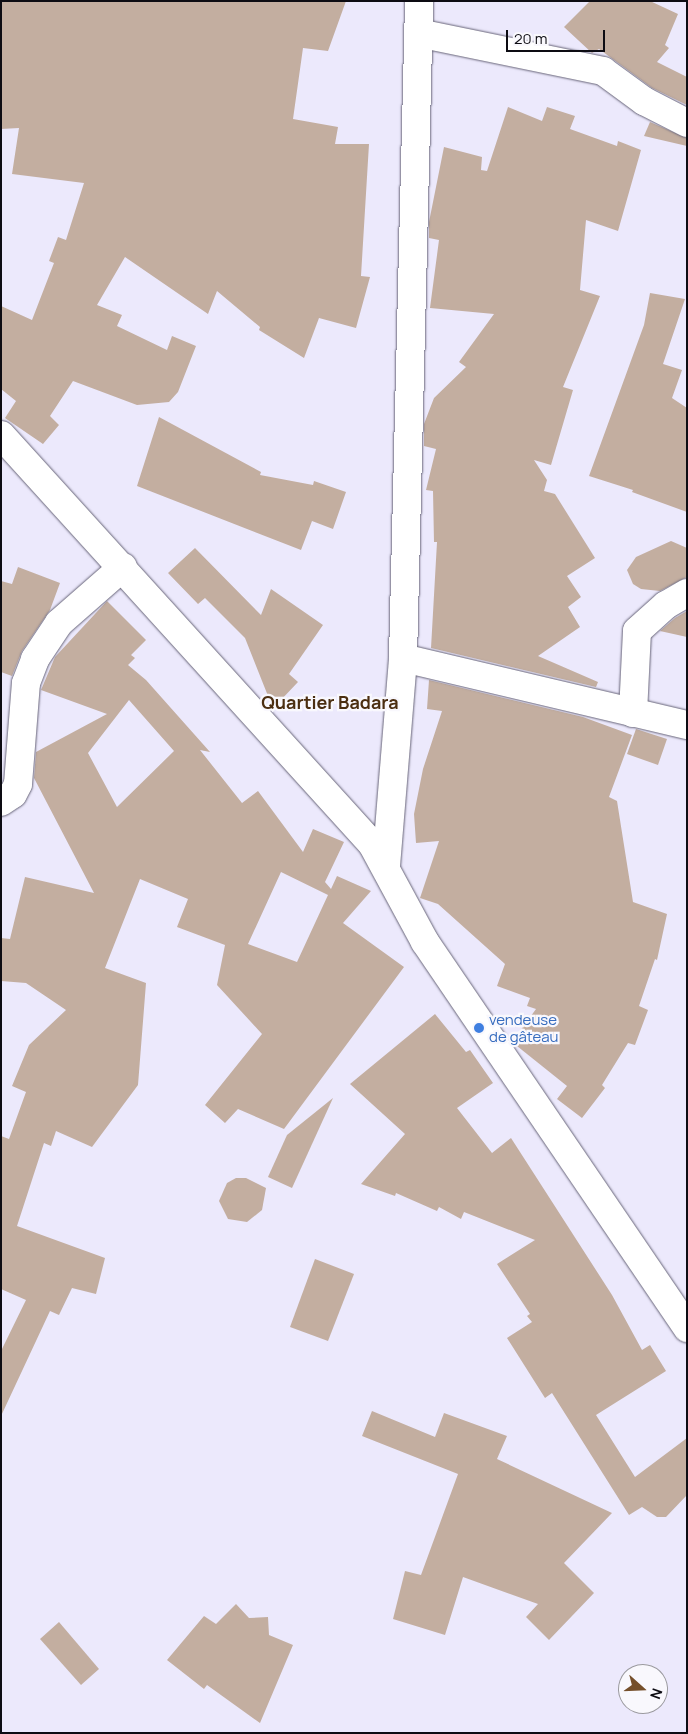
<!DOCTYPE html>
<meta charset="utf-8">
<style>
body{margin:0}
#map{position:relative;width:688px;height:1734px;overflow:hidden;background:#ece9fc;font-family:Manrope,sans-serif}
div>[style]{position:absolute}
.building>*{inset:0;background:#c3aea0}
.roads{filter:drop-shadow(0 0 1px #686579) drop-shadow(0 0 1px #686579)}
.minor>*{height:28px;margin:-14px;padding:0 14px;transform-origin:14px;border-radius:14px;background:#fff}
.dots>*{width:14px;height:14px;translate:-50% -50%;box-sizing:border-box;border:2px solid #f9f8fd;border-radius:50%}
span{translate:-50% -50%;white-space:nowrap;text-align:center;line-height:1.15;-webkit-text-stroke:4.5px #f9f8fd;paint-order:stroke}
.shop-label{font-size:15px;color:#366cbe}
.left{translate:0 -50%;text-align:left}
.quarter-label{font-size:18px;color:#4b2e11;font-weight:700}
.frame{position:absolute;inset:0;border:2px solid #0d0c13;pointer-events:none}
.north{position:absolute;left:618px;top:1664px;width:50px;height:50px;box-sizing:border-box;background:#f9f8fd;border:1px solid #9b9a9f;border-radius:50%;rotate:110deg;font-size:14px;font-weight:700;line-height:20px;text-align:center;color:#0d0c13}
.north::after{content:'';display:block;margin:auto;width:18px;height:22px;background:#754f2b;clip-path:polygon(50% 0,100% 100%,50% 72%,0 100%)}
.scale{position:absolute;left:506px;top:30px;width:99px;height:22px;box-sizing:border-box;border:2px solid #0d0c13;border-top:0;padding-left:6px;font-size:15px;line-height:18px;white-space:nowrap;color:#0d0c13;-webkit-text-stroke:4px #f9f8fd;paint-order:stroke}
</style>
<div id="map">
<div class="building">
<div style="clip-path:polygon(1px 1px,346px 1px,328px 51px,303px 48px,293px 119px,338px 127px,335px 144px,369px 144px,361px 276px,370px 277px,356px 328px,319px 318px,304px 358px,259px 330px,260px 327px,217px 291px,208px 314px,125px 257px,97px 305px,122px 315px,117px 326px,167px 350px,172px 336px,196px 346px,178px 392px,169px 402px,137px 405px,73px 381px,50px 416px,59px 425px,43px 444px,5px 418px,16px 401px,1px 389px,1px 306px,32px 320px,54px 263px,49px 261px,58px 237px,66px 240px,84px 183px,12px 174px,19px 128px,1px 129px)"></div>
<div style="clip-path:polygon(590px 1px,650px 1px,678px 14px,665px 45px,669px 48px,657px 62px,687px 77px,687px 105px,652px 88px,599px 49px,592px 53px,564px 27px)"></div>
<div style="clip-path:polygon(508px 107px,542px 121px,547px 107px,575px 116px,570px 129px,617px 146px,618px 141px,641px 150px,618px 231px,586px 220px,580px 290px,600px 296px,563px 387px,573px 390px,551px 465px,534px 460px,547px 480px,544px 491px,555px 494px,595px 558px,567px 576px,581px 597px,568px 607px,580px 627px,538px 656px,598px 682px,596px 687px,431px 648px,437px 542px,434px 542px,433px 491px,426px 490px,436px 449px,424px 446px,424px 424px,434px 398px,466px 367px,459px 362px,494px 314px,430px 308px,439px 240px,429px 238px,429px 222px,444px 147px,482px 157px,481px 170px,487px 171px)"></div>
<div style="clip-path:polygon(650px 122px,687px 138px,687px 146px,644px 136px)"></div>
<div style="clip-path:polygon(650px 293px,685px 299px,663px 364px,682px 370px,672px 398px,687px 408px,687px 512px,632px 492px,633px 490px,589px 476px,644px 325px)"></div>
<div style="clip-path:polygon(159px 417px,261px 472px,260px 475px,313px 485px,314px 481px,346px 492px,333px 529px,312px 521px,301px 550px,137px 486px)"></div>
<div style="clip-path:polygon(671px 541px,687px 548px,687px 577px,660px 591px,641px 589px,633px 584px,627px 570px,636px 557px)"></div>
<div style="clip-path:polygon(195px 548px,261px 615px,271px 589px,323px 625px,289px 674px,298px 682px,279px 702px,273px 696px,270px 701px,245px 638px,205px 598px,198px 604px,168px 573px)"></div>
<div style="clip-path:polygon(18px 567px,60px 583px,50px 610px,22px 651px,12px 676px,1px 672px,1px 581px,12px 584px)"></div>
<div style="clip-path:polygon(evenodd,107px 601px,146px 640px,131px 655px,135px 658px,128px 665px,146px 680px,210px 752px,200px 750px,242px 803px,258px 791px,303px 852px,313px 829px,344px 842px,325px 882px,331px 889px,337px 876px,371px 891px,343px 923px,404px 967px,284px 1129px,238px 1109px,225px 1123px,205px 1105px,262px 1034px,217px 985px,225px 945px,177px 927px,188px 899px,140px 879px,105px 968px,146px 983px,138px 1085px,92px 1147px,56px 1131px,51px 1146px,44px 1143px,17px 1226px,105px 1258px,96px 1294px,72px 1288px,59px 1315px,50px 1311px,1px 1416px,1px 1351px,26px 1300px,1px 1289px,1px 1136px,9px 1139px,26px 1092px,12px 1086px,29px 1045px,66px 1010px,26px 983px,1px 981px,1px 938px,10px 939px,25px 877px,94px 893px,34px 778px,36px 752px,107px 714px,41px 690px,55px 657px,107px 601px,129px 700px,174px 751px,117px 807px,88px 753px,129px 700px,107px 601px,281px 872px,328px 895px,297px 962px,248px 944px,281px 872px)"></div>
<div style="clip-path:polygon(687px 611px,687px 637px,660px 631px,675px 618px)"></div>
<div style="clip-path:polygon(429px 680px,583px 717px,632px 735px,609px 797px,617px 801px,633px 902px,667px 914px,657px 960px,655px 959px,639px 1006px,648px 1010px,635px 1045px,628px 1043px,602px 1085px,605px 1088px,582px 1118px,557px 1099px,567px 1086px,512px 1042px,536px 1009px,527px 1006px,530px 998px,497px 986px,505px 964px,438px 904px,420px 898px,439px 841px,416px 843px,414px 814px,423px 769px,442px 711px,427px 709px)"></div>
<div style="clip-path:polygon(636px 729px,667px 739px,658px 765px,627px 754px)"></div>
<div style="clip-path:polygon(435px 1014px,466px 1052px,470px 1050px,493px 1083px,457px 1108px,492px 1153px,511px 1138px,612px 1295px,642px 1350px,650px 1345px,666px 1371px,596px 1415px,635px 1477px,687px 1438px,687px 1495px,666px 1517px,657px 1517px,642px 1507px,629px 1515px,552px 1393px,545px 1398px,507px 1338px,532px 1322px,527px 1316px,530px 1314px,497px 1264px,535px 1240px,464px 1212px,461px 1219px,439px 1207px,437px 1211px,396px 1193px,395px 1196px,361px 1184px,405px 1134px,350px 1084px)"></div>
<div style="clip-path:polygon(333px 1098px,292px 1188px,268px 1177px,287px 1135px)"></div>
<div style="clip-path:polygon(236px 1178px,246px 1178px,266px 1188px,262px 1210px,247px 1222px,228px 1219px,219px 1201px,227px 1183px)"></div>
<div style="clip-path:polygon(315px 1259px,354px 1274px,328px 1341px,290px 1327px)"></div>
<div style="clip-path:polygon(372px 1411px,435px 1437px,444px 1413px,507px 1436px,497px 1459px,612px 1513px,564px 1563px,594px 1593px,549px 1640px,526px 1617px,538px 1604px,463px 1577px,445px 1635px,393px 1619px,405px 1571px,421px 1575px,458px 1474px,362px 1436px)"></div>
<div style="clip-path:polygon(236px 1604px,249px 1618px,268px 1617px,269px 1635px,293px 1645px,260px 1723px,207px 1685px,204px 1689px,167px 1660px,204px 1616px,216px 1624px)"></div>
<div style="clip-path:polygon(59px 1622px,99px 1669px,81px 1685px,40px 1639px)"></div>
</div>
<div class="roads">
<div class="minor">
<div style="left:418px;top:33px;width:189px;rotate:11.6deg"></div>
<div style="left:603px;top:71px;width:51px;rotate:36.2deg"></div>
<div style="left:644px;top:101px;width:48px;rotate:27.1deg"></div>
<div style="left:1px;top:435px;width:552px;rotate:47.79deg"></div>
<div style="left:372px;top:844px;width:111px;rotate:61.6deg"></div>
<div style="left:425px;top:942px;width:467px;rotate:55.8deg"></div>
<div style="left:403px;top:658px;width:292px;rotate:13.3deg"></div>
<div style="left:633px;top:713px;width:82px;rotate:-87.2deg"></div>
<div style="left:637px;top:631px;width:39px;rotate:-42deg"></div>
<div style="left:666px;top:605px;width:24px;rotate:-30deg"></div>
<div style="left:1px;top:802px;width:14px;rotate:-34deg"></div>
<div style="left:13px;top:794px;width:11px;rotate:-63deg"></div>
<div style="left:18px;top:784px;width:101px;rotate:-85.5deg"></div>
<div style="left:26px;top:683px;width:26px;rotate:-69deg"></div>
<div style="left:35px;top:659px;width:43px;rotate:-56.3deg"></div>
<div style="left:59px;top:623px;width:85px;rotate:-41.2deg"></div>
<div style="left:386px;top:866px;width:209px;rotate:-85.3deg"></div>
<div style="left:403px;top:658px;width:657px;rotate:-88.6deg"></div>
</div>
</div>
<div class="dots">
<div style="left:479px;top:1028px;background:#3f7fe0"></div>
</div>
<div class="shop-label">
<span class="left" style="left:489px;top:1028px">vendeuse<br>de gâteau</span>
</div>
<div class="quarter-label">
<span style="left:330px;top:702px">Quartier Badara</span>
</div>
<div class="frame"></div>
<div class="north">N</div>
<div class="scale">20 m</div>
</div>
